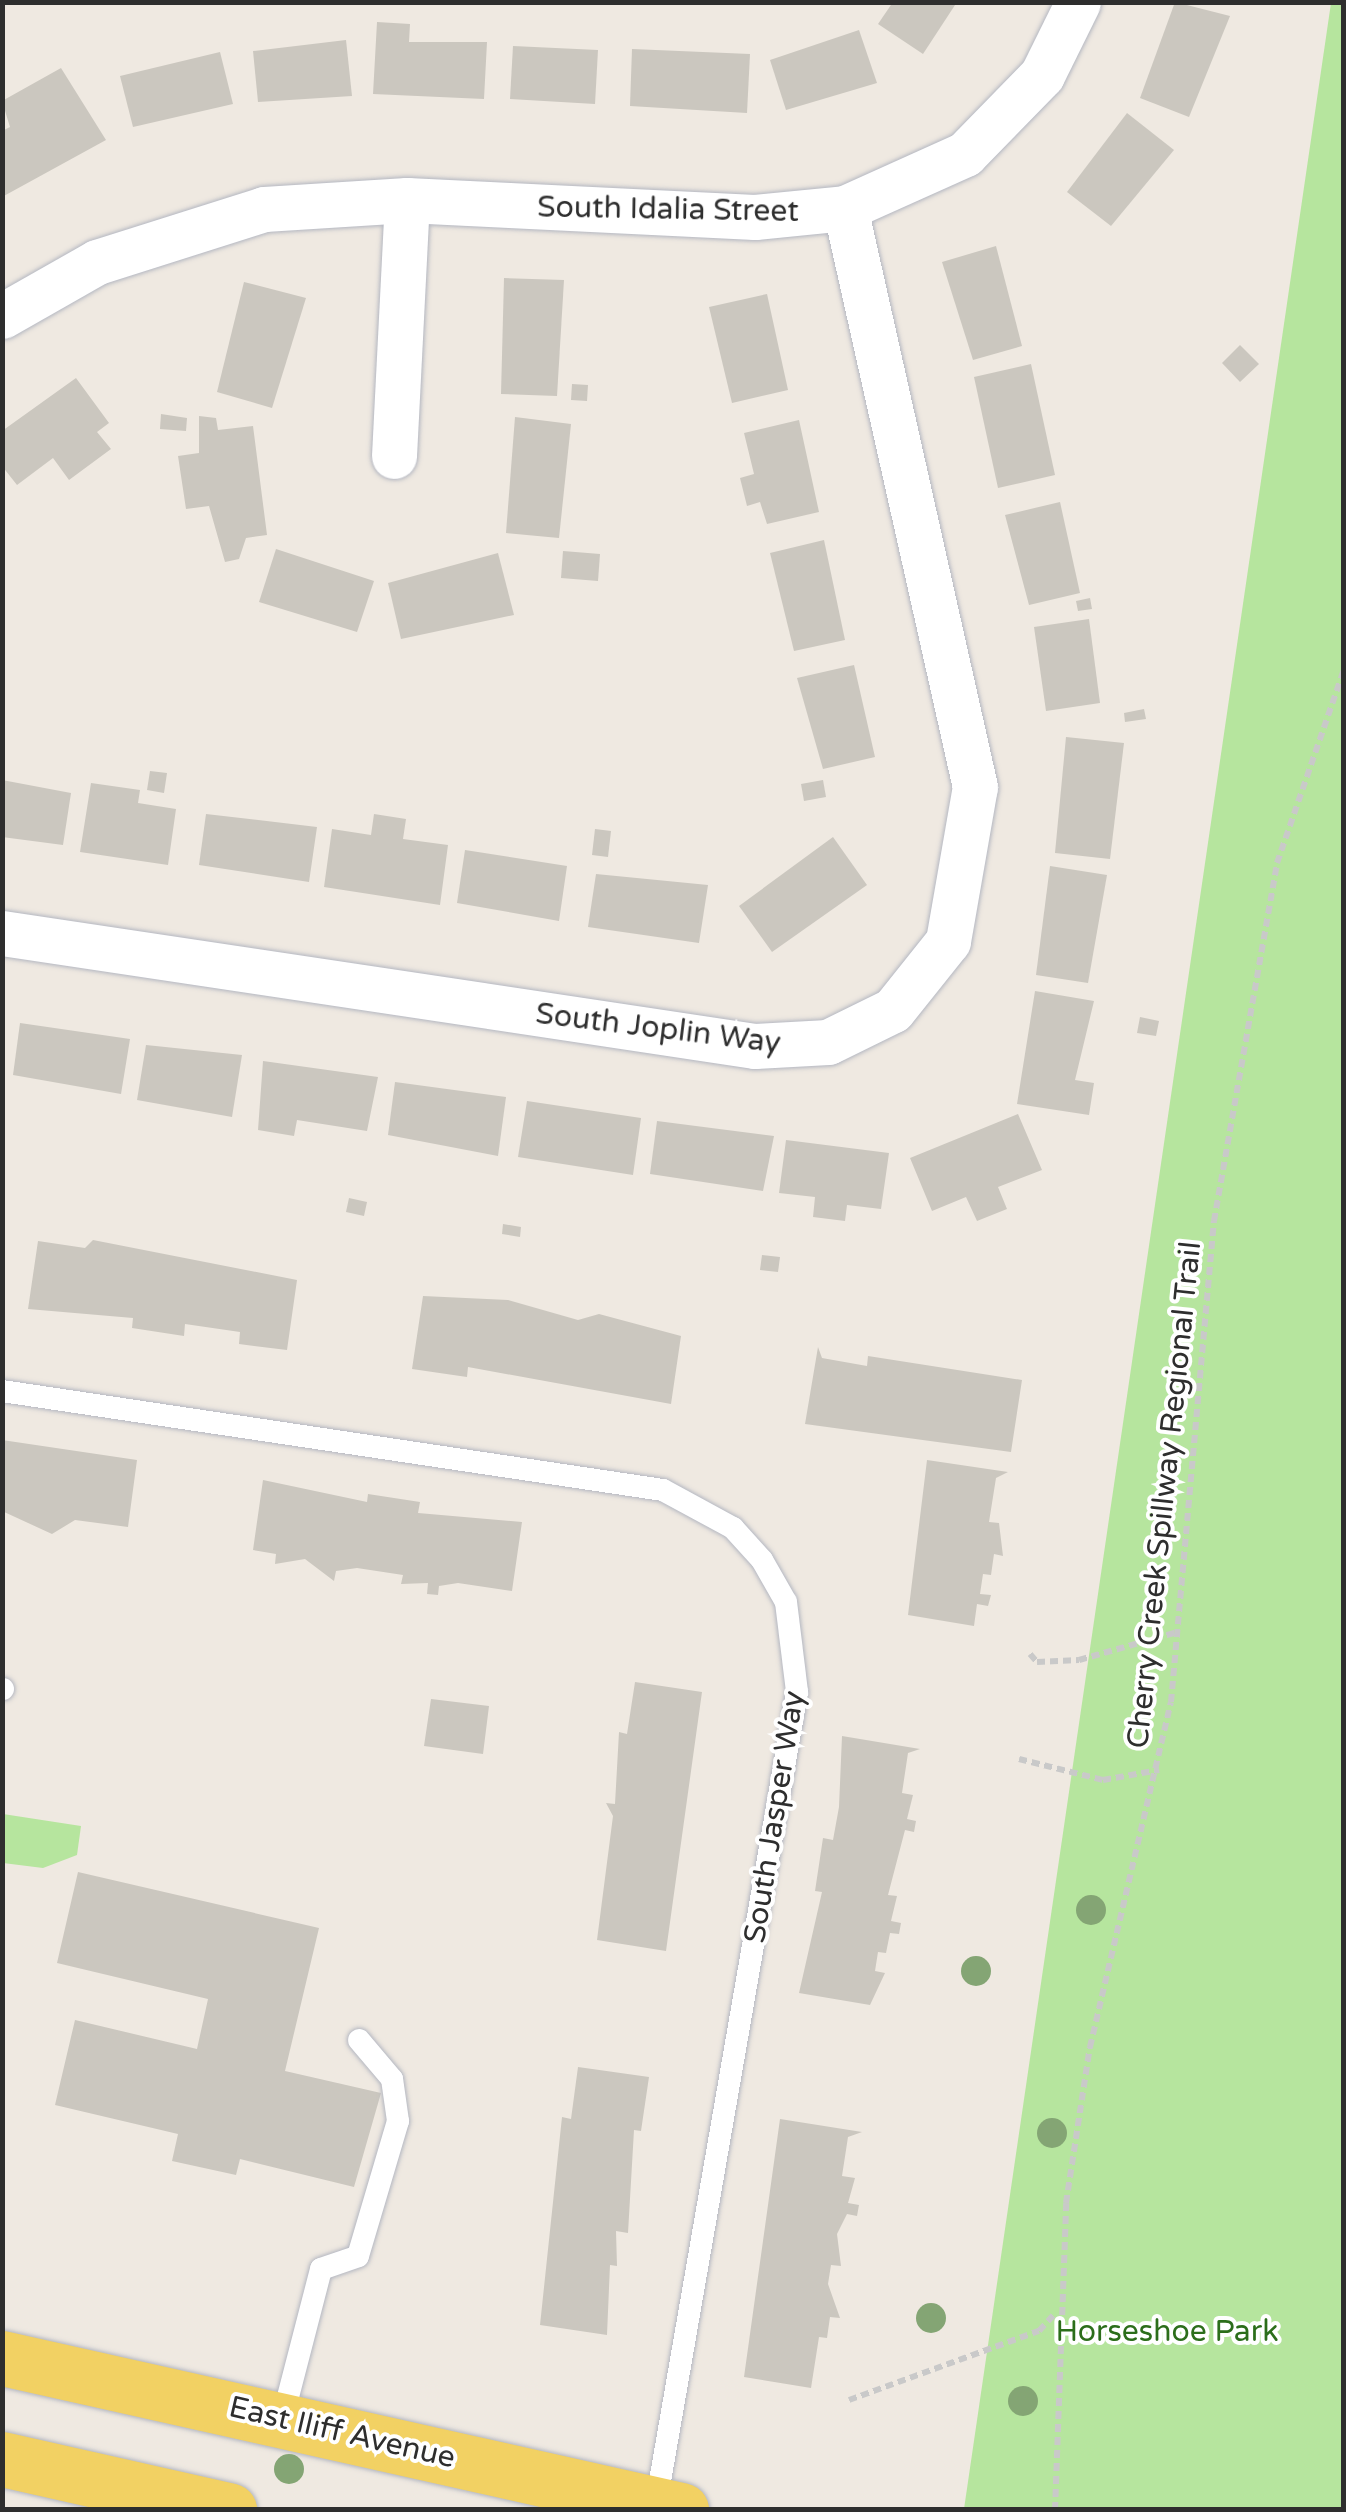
<!DOCTYPE html>
<style>
body{margin:0}
#map{position:relative;width:1346px;height:2512px;overflow:hidden;background:#efe9e1;font-family:"Varela Round",sans-serif}
div>[style]{position:absolute}
.green>*{inset:0;background:#b6e59e}
.building>*{inset:0;background:#cbc7bf}
.path>*{height:6px;margin-top:-3px;transform-origin:0;background:repeating-linear-gradient(90deg,#c9c9c9 0 8px,transparent 0 13px)}
.roads{filter:drop-shadow(0 0 2px #b4b7c1) drop-shadow(0 0 2px #b4b7c1)}
.lane>*{height:22px;margin:-11px;padding:0 11px;transform-origin:11px;border-radius:11px;background:#fff}
.street>*{height:45px;margin:-22.5px;padding:0 22.5px;transform-origin:22.5px;border-radius:22.5px;background:#fff}
.primary>*{height:55px;margin:-27.5px;padding:0 27.5px;transform-origin:27.5px;border-radius:27.5px;background:#f2d163}
.trees>*{width:30px;height:30px;margin:-15px;border-radius:50%;background:#84a574}
span{translate:-50% -50%;white-space:nowrap;text-align:center;line-height:1.15;-webkit-text-stroke:8px #fff;paint-order:stroke}
.street-label{font-size:30px;color:#2e2e2e}
.park-label{font-size:30px;color:#2c6e1b}
.frame{position:absolute;inset:0;border:5px solid #2e2e2e;pointer-events:none}
</style>
<div id="map">
<div class="green">
<div style="clip-path:polygon(1331px 3px,1344px 3px,1343px 2509px,964px 2509px)"></div>
<div style="clip-path:polygon(3px 1814px,81px 1826px,77px 1855px,43px 1868px,3px 1863px)"></div>
</div>
<div class="building">
<div style="clip-path:polygon(893px 2px,957px 2px,923px 54px,878px 24px)"></div>
<div style="clip-path:polygon(1175px 2px,1230px 16px,1189px 117px,1140px 98px)"></div>
<div style="clip-path:polygon(377px 22px,410px 24px,409px 42px,487px 42px,484px 99px,373px 94px)"></div>
<div style="clip-path:polygon(859px 30px,877px 83px,786px 110px,770px 60px)"></div>
<div style="clip-path:polygon(346px 40px,352px 96px,258px 102px,253px 51px)"></div>
<div style="clip-path:polygon(513px 46px,598px 50px,595px 104px,510px 99px)"></div>
<div style="clip-path:polygon(632px 49px,750px 54px,747px 113px,630px 106px)"></div>
<div style="clip-path:polygon(220px 52px,233px 104px,133px 127px,120px 76px)"></div>
<div style="clip-path:polygon(61px 68px,106px 140px,2px 197px,2px 131px,10px 127px,2px 101px)"></div>
<div style="clip-path:polygon(1127px 113px,1174px 150px,1111px 226px,1067px 192px)"></div>
<div style="clip-path:polygon(996px 246px,1022px 346px,973px 360px,942px 262px)"></div>
<div style="clip-path:polygon(504px 278px,564px 280px,557px 396px,501px 394px)"></div>
<div style="clip-path:polygon(244px 282px,306px 298px,272px 408px,217px 392px)"></div>
<div style="clip-path:polygon(767px 294px,788px 390px,732px 403px,709px 307px)"></div>
<div style="clip-path:polygon(1240px 345px,1259px 364px,1240px 382px,1222px 363px)"></div>
<div style="clip-path:polygon(1031px 364px,1055px 475px,998px 488px,974px 377px)"></div>
<div style="clip-path:polygon(76px 378px,109px 423px,97px 432px,111px 449px,69px 480px,53px 458px,17px 485px,2px 466px,2px 431px)"></div>
<div style="clip-path:polygon(572px 384px,588px 385px,587px 401px,571px 400px)"></div>
<div style="clip-path:polygon(161px 414px,187px 418px,186px 431px,160px 429px)"></div>
<div style="clip-path:polygon(199px 416px,216px 418px,218px 430px,253px 426px,267px 535px,246px 538px,239px 559px,225px 562px,209px 506px,186px 509px,178px 456px,199px 453px)"></div>
<div style="clip-path:polygon(515px 417px,571px 424px,559px 538px,506px 533px)"></div>
<div style="clip-path:polygon(799px 420px,819px 512px,767px 524px,760px 502px,747px 506px,740px 478px,754px 474px,744px 433px)"></div>
<div style="clip-path:polygon(1060px 502px,1080px 593px,1029px 605px,1005px 515px)"></div>
<div style="clip-path:polygon(824px 540px,845px 640px,794px 651px,770px 553px)"></div>
<div style="clip-path:polygon(276px 549px,374px 581px,357px 632px,259px 602px)"></div>
<div style="clip-path:polygon(563px 551px,600px 554px,598px 581px,561px 578px)"></div>
<div style="clip-path:polygon(498px 553px,514px 615px,401px 639px,388px 583px)"></div>
<div style="clip-path:polygon(1090px 598px,1092px 609px,1078px 611px,1076px 601px)"></div>
<div style="clip-path:polygon(1089px 619px,1100px 703px,1046px 711px,1034px 627px)"></div>
<div style="clip-path:polygon(854px 665px,875px 757px,823px 769px,797px 678px)"></div>
<div style="clip-path:polygon(1144px 709px,1146px 719px,1125px 722px,1124px 713px)"></div>
<div style="clip-path:polygon(1066px 737px,1124px 743px,1110px 859px,1055px 853px)"></div>
<div style="clip-path:polygon(150px 771px,167px 773px,164px 793px,147px 790px)"></div>
<div style="clip-path:polygon(2px 780px,71px 793px,63px 845px,2px 837px)"></div>
<div style="clip-path:polygon(823px 780px,826px 797px,804px 801px,801px 784px)"></div>
<div style="clip-path:polygon(91px 783px,140px 790px,138px 803px,176px 809px,168px 865px,80px 852px)"></div>
<div style="clip-path:polygon(206px 814px,317px 827px,309px 882px,199px 865px)"></div>
<div style="clip-path:polygon(374px 814px,406px 819px,403px 839px,448px 845px,440px 905px,324px 887px,332px 829px,371px 835px)"></div>
<div style="clip-path:polygon(595px 829px,611px 831px,608px 857px,592px 855px)"></div>
<div style="clip-path:polygon(833px 837px,867px 885px,772px 952px,739px 906px)"></div>
<div style="clip-path:polygon(465px 850px,567px 866px,559px 921px,457px 903px)"></div>
<div style="clip-path:polygon(1050px 866px,1107px 875px,1088px 983px,1036px 975px)"></div>
<div style="clip-path:polygon(596px 874px,708px 885px,699px 943px,588px 927px)"></div>
<div style="clip-path:polygon(1035px 991px,1094px 1001px,1075px 1080px,1094px 1083px,1089px 1115px,1017px 1104px)"></div>
<div style="clip-path:polygon(1140px 1017px,1159px 1021px,1156px 1036px,1137px 1033px)"></div>
<div style="clip-path:polygon(20px 1023px,130px 1039px,121px 1094px,13px 1075px)"></div>
<div style="clip-path:polygon(146px 1045px,242px 1055px,232px 1117px,137px 1100px)"></div>
<div style="clip-path:polygon(263px 1061px,378px 1077px,367px 1131px,297px 1120px,294px 1136px,258px 1130px)"></div>
<div style="clip-path:polygon(395px 1082px,506px 1097px,498px 1156px,388px 1135px)"></div>
<div style="clip-path:polygon(527px 1101px,641px 1118px,633px 1175px,518px 1157px)"></div>
<div style="clip-path:polygon(1018px 1114px,1042px 1170px,998px 1187px,1007px 1209px,977px 1221px,966px 1197px,932px 1211px,910px 1158px)"></div>
<div style="clip-path:polygon(657px 1121px,774px 1136px,763px 1191px,650px 1174px)"></div>
<div style="clip-path:polygon(786px 1140px,889px 1153px,881px 1209px,847px 1205px,845px 1221px,813px 1217px,815px 1197px,779px 1193px)"></div>
<div style="clip-path:polygon(349px 1198px,367px 1202px,364px 1216px,346px 1212px)"></div>
<div style="clip-path:polygon(503px 1224px,521px 1227px,520px 1237px,502px 1234px)"></div>
<div style="clip-path:polygon(93px 1240px,297px 1280px,287px 1350px,239px 1344px,240px 1332px,185px 1324px,184px 1336px,132px 1328px,133px 1318px,28px 1309px,38px 1241px,85px 1248px)"></div>
<div style="clip-path:polygon(762px 1255px,780px 1257px,778px 1272px,760px 1270px)"></div>
<div style="clip-path:polygon(423px 1296px,508px 1300px,578px 1320px,599px 1314px,681px 1336px,671px 1404px,468px 1367px,467px 1377px,412px 1369px)"></div>
<div style="clip-path:polygon(818px 1347px,822px 1358px,867px 1366px,868px 1356px,1022px 1380px,1011px 1452px,805px 1424px)"></div>
<div style="clip-path:polygon(2px 1440px,137px 1460px,128px 1527px,75px 1520px,52px 1534px,2px 1511px)"></div>
<div style="clip-path:polygon(927px 1460px,1008px 1472px,996px 1478px,989px 1522px,999px 1523px,1003px 1556px,994px 1554px,991px 1575px,983px 1574px,980px 1594px,991px 1595px,988px 1606px,977px 1604px,974px 1626px,908px 1615px)"></div>
<div style="clip-path:polygon(263px 1480px,367px 1502px,368px 1494px,420px 1502px,418px 1513px,522px 1522px,512px 1591px,458px 1583px,439px 1586px,438px 1595px,427px 1594px,428px 1583px,401px 1584px,403px 1575px,357px 1568px,336px 1571px,334px 1581px,305px 1559px,275px 1564px,276px 1554px,253px 1550px)"></div>
<div style="clip-path:polygon(635px 1682px,702px 1692px,666px 1951px,597px 1940px,613px 1816px,606px 1803px,615px 1804px,619px 1732px,627px 1734px)"></div>
<div style="clip-path:polygon(431px 1699px,489px 1706px,483px 1754px,424px 1746px)"></div>
<div style="clip-path:polygon(842px 1736px,920px 1749px,908px 1753px,902px 1793px,913px 1795px,907px 1819px,916px 1821px,914px 1832px,905px 1830px,888px 1895px,897px 1896px,891px 1921px,901px 1923px,899px 1934px,890px 1933px,886px 1953px,878px 1952px,875px 1971px,885px 1973px,870px 2005px,799px 1993px,822px 1892px,815px 1891px,823px 1838px,833px 1840px,839px 1807px)"></div>
<div style="clip-path:polygon(78px 1872px,319px 1928px,285px 2071px,381px 2093px,354px 2187px,240px 2159px,236px 2175px,172px 2161px,178px 2134px,55px 2105px,75px 2020px,197px 2049px,208px 1999px,57px 1963px)"></div>
<div style="clip-path:polygon(578px 2067px,649px 2077px,641px 2131px,634px 2130px,628px 2233px,616px 2231px,617px 2266px,610px 2265px,607px 2335px,540px 2325px,562px 2117px,571px 2119px)"></div>
<div style="clip-path:polygon(780px 2119px,862px 2132px,848px 2137px,842px 2176px,855px 2178px,848px 2203px,859px 2205px,857px 2216px,847px 2214px,837px 2234px,841px 2266px,831px 2265px,828px 2284px,840px 2318px,830px 2317px,827px 2338px,819px 2337px,811px 2388px,744px 2377px)"></div>
</div>
<div class="path">
<div style="left:1030px;top:1654px;width:11px;rotate:49deg"></div>
<div style="left:1037px;top:1662px;width:42px;rotate:-2.7deg"></div>
<div style="left:1079px;top:1660px;width:102px;rotate:-15.9deg"></div>
<div style="left:1019px;top:1759px;width:87px;rotate:14deg"></div>
<div style="left:1103px;top:1780px;width:57px;rotate:-10.1deg"></div>
<div style="left:849px;top:2400px;width:202px;rotate:-20deg"></div>
<div style="left:1039px;top:2331px;width:24px;rotate:-48deg"></div>
<div style="left:1055px;top:2510px;width:307px;rotate:-87.9deg"></div>
<div style="left:1066px;top:2203px;width:158px;rotate:-81.3deg"></div>
<div style="left:1090px;top:2047px;width:354px;rotate:-76.8deg"></div>
<div style="left:1171px;top:1702px;width:483px;rotate:-84.9deg"></div>
<div style="left:1214px;top:1221px;width:364px;rotate:-80deg"></div>
<div style="left:1277px;top:863px;width:204px;rotate:-70.9deg"></div>
</div>
<div class="roads">
<div class="lane">
<div style="left:2px;top:1391px;width:668px;rotate:8.52deg"></div>
<div style="left:663px;top:1490px;width:80px;rotate:28.5deg"></div>
<div style="left:733px;top:1528px;width:43px;rotate:47.8deg"></div>
<div style="left:762px;top:1560px;width:48px;rotate:60.3deg"></div>
<div style="left:786px;top:1602px;width:91px;rotate:83deg"></div>
<div style="left:797px;top:1692px;width:824px;rotate:99.85deg"></div>
<div style="left:2px;top:1689px;width:1px"></div>
<div style="left:282px;top:2420px;width:156px;rotate:-75.5deg"></div>
<div style="left:321px;top:2269px;width:39px;rotate:-19deg"></div>
<div style="left:358px;top:2256px;width:141px;rotate:-73.5deg"></div>
<div style="left:398px;top:2121px;width:42px;rotate:-98.1deg"></div>
<div style="left:392px;top:2079px;width:51px;rotate:-130.2deg"></div>
</div>
<div class="street">
<div style="left:2px;top:316px;width:109px;rotate:-29.6deg"></div>
<div style="left:97px;top:262px;width:175px;rotate:-17.6deg"></div>
<div style="left:264px;top:209px;width:143px;rotate:-3.6deg"></div>
<div style="left:407px;top:200px;width:348px;rotate:2.8deg"></div>
<div style="left:755px;top:217px;width:90px;rotate:-5.7deg"></div>
<div style="left:845px;top:208px;width:132px;rotate:-24.2deg"></div>
<div style="left:965px;top:154px;width:110px;rotate:-45.7deg"></div>
<div style="left:1042px;top:75px;width:81px;rotate:-63.7deg"></div>
<div style="left:394px;top:456px;width:256px;rotate:-87.1deg"></div>
<div style="left:2px;top:933px;width:761px;rotate:8.53deg"></div>
<div style="left:755px;top:1046px;width:73px;rotate:-3.1deg"></div>
<div style="left:828px;top:1042px;width:72px;rotate:-26.2deg"></div>
<div style="left:893px;top:1010px;width:88px;rotate:-51.4deg"></div>
<div style="left:948px;top:941px;width:156px;rotate:-80.1deg"></div>
<div style="left:975px;top:787px;width:593px;rotate:-102.65deg"></div>
</div>
<div class="primary">
<div style="left:2px;top:2358px;width:696px;rotate:12.62deg"></div>
<div style="left:2px;top:2459px;width:233px;rotate:12.7deg"></div>
</div>
</div>
<div class="trees">
<div style="left:1091px;top:1910px"></div>
<div style="left:976px;top:1971px"></div>
<div style="left:1052px;top:2133px"></div>
<div style="left:931px;top:2318px"></div>
<div style="left:1023px;top:2401px"></div>
<div style="left:289px;top:2469px"></div>
</div>
<div class="street-label">
<span style="left:668px;top:210px;rotate:1deg">South Idalia Street</span>
<span style="left:658px;top:1029px;rotate:7deg">South Joplin Way</span>
<span style="left:1165px;top:1495px;rotate:-84deg">Cherry Creek Spillway Regional Trail</span>
<span style="left:775px;top:1817px;rotate:-81deg">South Jasper Way</span>
<span style="left:342px;top:2433px;rotate:13deg">East Iliff Avenue</span>
</div>
<div class="park-label">
<span style="left:1167px;top:2332px">Horseshoe Park</span>
</div>
<div class="frame"></div>
</div>
